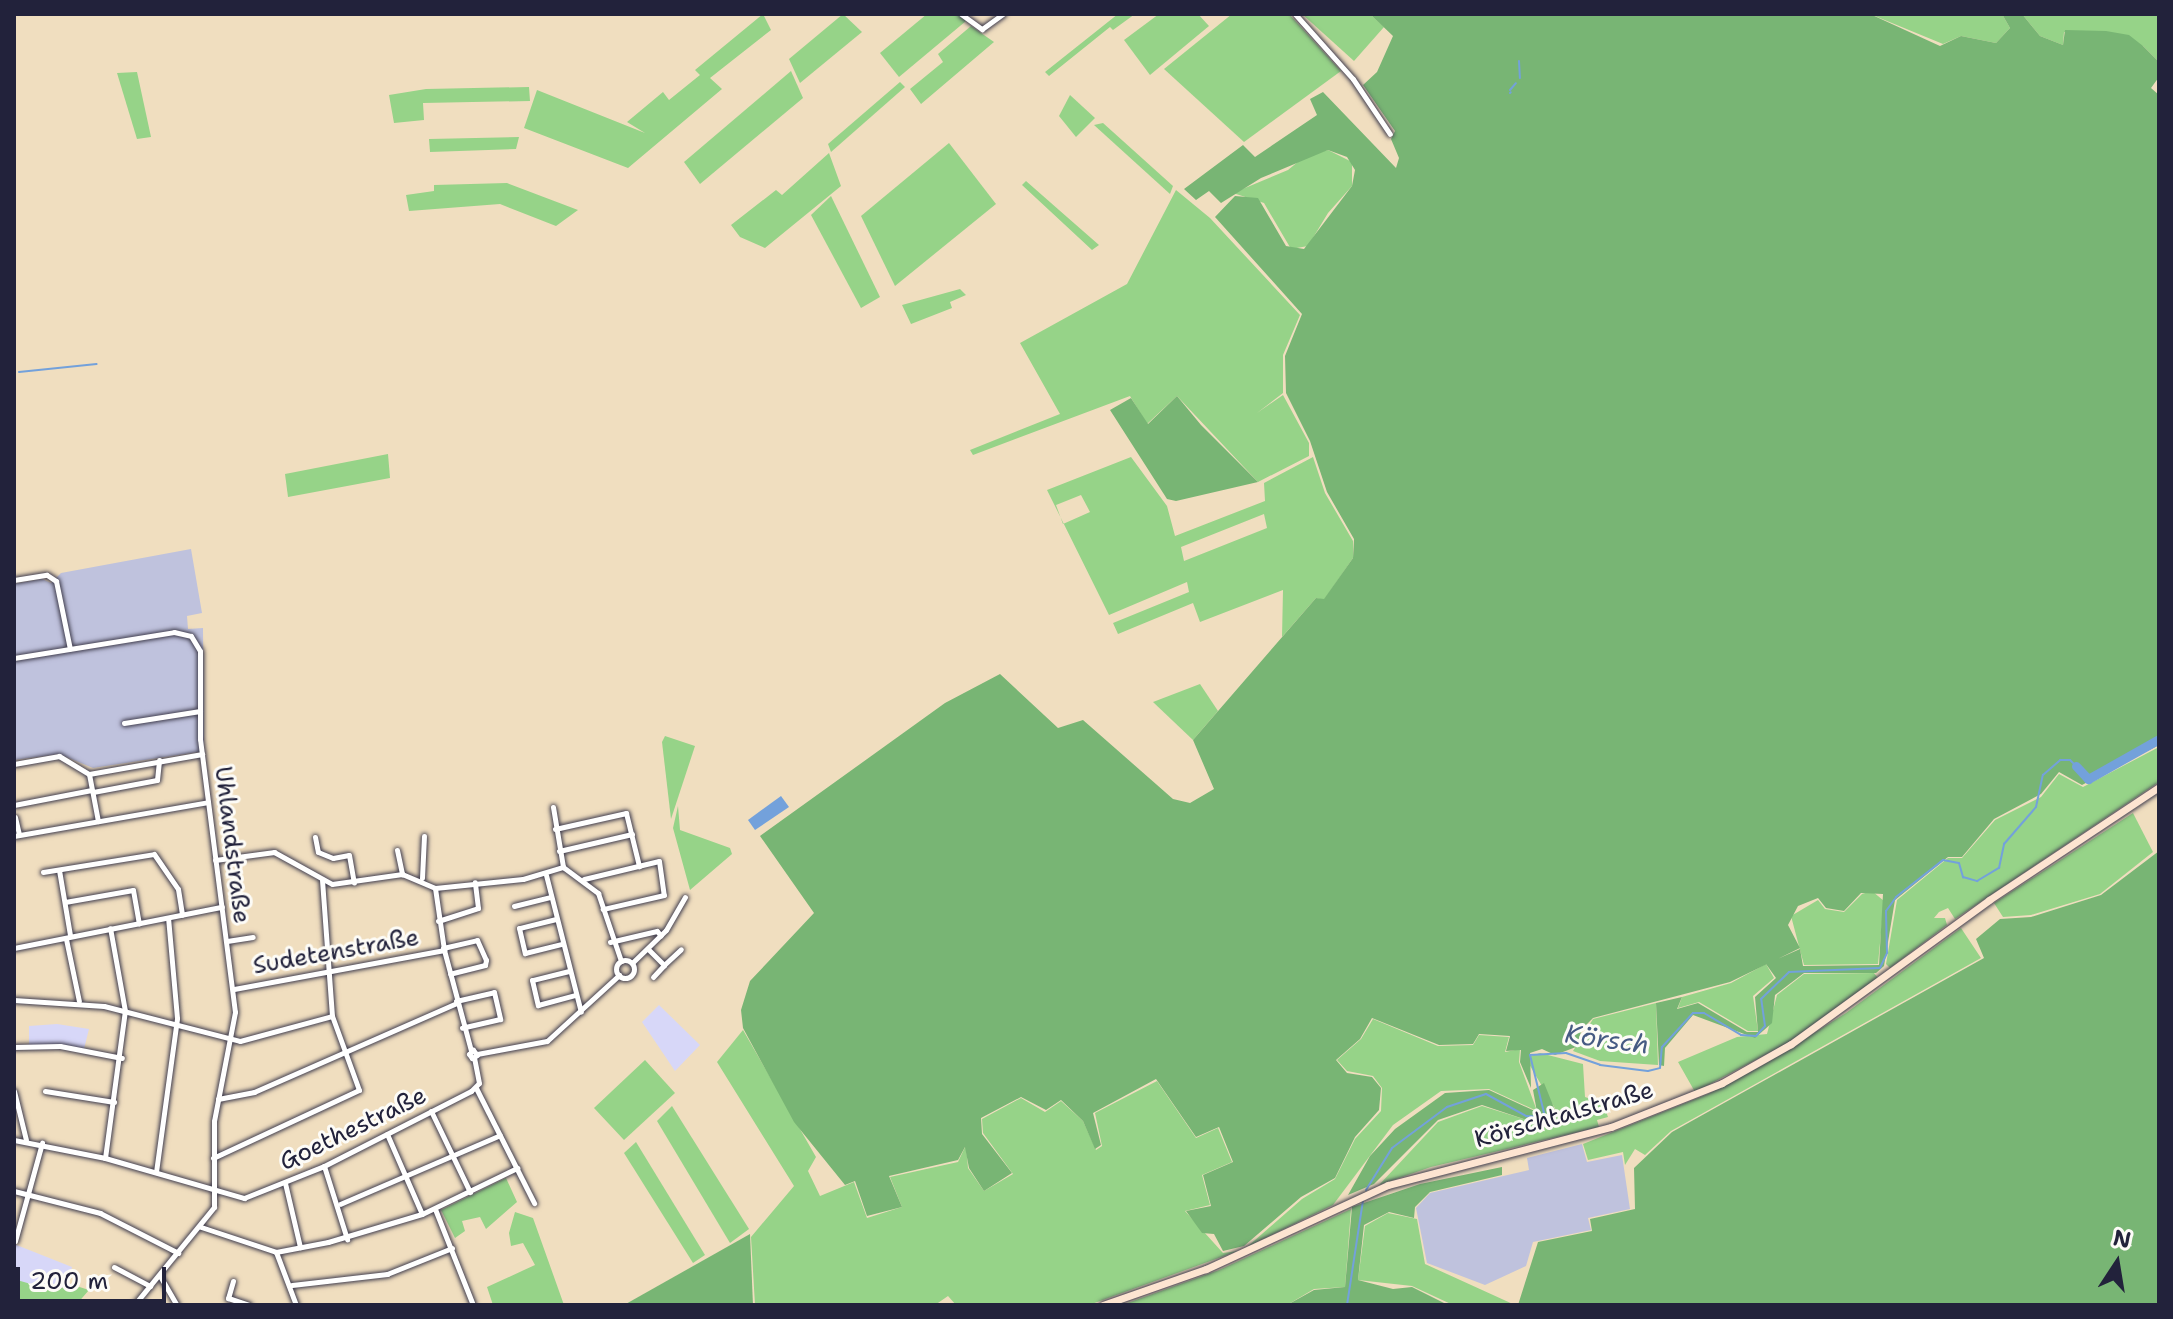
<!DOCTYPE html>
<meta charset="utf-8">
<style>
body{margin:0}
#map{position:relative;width:2173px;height:1319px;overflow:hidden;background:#f0debf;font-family:"Shantell Sans",sans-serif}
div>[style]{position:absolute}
.built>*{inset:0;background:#d7d7f8}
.industrial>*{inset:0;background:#bfc2dd}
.green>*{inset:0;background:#96d388}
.forest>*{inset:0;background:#78b574}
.water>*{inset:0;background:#73a1db}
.stream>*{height:2px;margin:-1px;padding:0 1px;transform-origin:1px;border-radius:1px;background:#73a1db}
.river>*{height:9px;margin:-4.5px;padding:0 4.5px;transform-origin:4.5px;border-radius:4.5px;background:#73a1db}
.roads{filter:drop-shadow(0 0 2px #413e4f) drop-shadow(0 0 2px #413e4f)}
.street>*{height:5px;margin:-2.5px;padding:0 2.5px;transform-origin:2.5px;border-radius:2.5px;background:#fff}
.street>.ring{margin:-2.5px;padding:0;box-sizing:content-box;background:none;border:5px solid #fff;border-radius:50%}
.secondary>*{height:7px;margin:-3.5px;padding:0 3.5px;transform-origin:3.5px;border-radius:3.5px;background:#fde4d1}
span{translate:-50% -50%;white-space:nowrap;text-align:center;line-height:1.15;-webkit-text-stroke:6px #fdfcf7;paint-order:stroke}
.street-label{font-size:24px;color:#22223b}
.water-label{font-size:26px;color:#465b83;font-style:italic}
.frame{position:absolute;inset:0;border:16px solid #22223b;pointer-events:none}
.north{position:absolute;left:2077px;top:1223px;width:80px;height:80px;-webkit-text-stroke:6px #fdfcf7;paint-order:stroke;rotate:12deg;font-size:22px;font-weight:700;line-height:32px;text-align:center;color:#22223b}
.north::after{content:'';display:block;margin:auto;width:28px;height:36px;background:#22223b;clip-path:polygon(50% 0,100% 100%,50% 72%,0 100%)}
.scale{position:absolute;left:16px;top:1267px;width:150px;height:36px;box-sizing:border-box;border:4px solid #22223b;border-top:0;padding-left:10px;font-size:24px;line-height:28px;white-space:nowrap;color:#22223b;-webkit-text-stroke:6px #fdfcf7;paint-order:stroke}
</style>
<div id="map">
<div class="built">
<div style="clip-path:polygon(659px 1005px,700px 1045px,675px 1071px,642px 1022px)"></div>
<div style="clip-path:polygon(57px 1024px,89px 1029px,84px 1049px,29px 1046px,29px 1026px)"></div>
<div style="clip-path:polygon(14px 1244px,72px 1267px,67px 1285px,55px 1291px,14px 1282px)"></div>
</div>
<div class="industrial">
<div style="clip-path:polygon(191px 549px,202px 613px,187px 616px,188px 629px,203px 628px,204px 751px,93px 768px,59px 754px,14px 760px,14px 584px,42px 579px,51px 583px,61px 573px)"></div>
<div style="clip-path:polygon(1582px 1144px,1587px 1162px,1622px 1155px,1630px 1209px,1588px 1218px,1591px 1230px,1533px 1242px,1526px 1266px,1485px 1285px,1427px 1263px,1416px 1208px,1430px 1193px,1529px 1170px,1527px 1158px)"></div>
</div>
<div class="green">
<div style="clip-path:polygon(763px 14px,771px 30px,710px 78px,722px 89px,628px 168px,524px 128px,537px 90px,645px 133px,627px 122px,663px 92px,669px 100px,700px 75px,695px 70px)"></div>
<div style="clip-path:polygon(843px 14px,862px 32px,800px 83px,789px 59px)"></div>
<div style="clip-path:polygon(927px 14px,958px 14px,966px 21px,899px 77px,880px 53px)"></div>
<div style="clip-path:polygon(1118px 14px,1135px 14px,1113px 30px,1110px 27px,1049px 76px,1045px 72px)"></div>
<div style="clip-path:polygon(1159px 14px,1198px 14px,1209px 26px,1150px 75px,1124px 40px)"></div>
<div style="clip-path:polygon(1232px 14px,1289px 14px,1341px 71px,1244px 142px,1164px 69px)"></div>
<div style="clip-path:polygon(1302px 14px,1370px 14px,1384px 27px,1354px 61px)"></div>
<div style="clip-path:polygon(1870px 14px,2002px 14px,2010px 28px,1996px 43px,1961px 36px,1943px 44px)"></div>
<div style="clip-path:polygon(2022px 14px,2159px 14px,2159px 62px,2143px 46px,2064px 32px,2063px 45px,2040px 36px)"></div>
<div style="clip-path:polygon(971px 26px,994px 42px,921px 104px,910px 89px,943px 62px,938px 54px)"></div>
<div style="clip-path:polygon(791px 71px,803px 98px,700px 184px,684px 162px)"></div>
<div style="clip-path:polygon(137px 72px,151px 137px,137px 139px,117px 73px)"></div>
<div style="clip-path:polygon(900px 82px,905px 87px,831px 152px,828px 144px)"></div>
<div style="clip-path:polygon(529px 87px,530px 101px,423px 103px,424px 120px,394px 123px,389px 95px,426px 89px)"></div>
<div style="clip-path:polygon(1070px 95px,1095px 118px,1076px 137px,1059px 116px)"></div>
<div style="clip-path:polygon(1103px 123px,1173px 186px,1170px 194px,1094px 125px)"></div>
<div style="clip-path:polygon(519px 137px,516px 149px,430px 152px,429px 139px)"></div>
<div style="clip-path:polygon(949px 143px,996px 204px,895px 286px,861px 216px)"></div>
<div style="clip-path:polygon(1328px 150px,1352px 162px,1352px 186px,1328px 213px,1308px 246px,1291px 249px,1264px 203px,1233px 193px,1288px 170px,1305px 156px)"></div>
<div style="clip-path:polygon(829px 153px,841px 186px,765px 248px,740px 237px,731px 225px,776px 190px,782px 195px)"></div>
<div style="clip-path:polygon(1026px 181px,1059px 210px,1099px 245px,1092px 250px,1022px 185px)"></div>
<div style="clip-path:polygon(507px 183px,578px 210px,556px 226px,500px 204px,409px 211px,406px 195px,434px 191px,434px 185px)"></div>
<div style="clip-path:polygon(1176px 190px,1210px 218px,1300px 315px,1283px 355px,1283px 393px,1257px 413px,1283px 395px,1309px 443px,1309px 456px,1258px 482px,1177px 396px,1147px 424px,1130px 396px,973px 455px,970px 450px,1060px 414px,1020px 343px,1127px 284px)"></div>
<div style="clip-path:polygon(831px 196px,880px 297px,861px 308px,811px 215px)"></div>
<div style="clip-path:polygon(960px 289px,966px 295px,950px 302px,952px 308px,911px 324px,902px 305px)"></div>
<div style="clip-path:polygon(388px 454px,390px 478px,288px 497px,285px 474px)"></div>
<div style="clip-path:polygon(evenodd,1131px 457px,1167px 506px,1175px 536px,1265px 501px,1264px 483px,1313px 457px,1325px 493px,1353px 541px,1353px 558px,1324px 600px,1316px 598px,1282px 637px,1283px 590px,1200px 622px,1193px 603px,1118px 634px,1113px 623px,1189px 592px,1187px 582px,1109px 615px,1047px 490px,1131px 457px,1081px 495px,1090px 512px,1063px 524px,1056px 505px,1081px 495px,1131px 457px,1264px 514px,1267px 528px,1184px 561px,1181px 547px,1264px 514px)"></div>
<div style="clip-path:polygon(1200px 684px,1218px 711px,1193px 740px,1153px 702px)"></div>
<div style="clip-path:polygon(665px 736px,695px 746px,671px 819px,662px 742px)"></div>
<div style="clip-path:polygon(2159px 747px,2159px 782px,1955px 919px,1948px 908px,1939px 912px,1934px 918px,1945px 918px,1947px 925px,1890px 968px,1886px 964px,1897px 900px,1948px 858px,1962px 858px,1995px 820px,2041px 797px,2059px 774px,2083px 787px)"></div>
<div style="clip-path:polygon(678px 806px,680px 830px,730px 848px,732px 854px,690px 890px,673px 828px)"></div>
<div style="clip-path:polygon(2133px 813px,2153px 852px,2100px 894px,2031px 915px,2003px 917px,1994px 903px)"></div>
<div style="clip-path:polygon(1872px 891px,1884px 901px,1878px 964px,1804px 965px,1791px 916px,1818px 900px,1825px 909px,1844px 912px,1862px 894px)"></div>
<div style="clip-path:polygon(1961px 928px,1981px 958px,1671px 1131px,1645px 1155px,1635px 1149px,1625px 1165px,1623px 1152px,1588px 1160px,1583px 1144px,1708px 1094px,1763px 1065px,1846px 1013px)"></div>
<div style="clip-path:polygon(1766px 964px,1774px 978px,1753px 996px,1758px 1031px,1748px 1031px,1699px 1002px,1678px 1008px,1682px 997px,1731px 983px)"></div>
<div style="clip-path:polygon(1874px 973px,1878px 978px,1795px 1039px,1695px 1092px,1678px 1062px,1737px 1037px,1767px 1034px,1777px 995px,1804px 974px)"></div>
<div style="clip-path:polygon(1656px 1003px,1658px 1065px,1600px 1061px,1573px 1051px,1593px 1019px)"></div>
<div style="clip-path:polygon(1373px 1019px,1438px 1046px,1473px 1045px,1479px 1035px,1509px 1037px,1505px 1052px,1520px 1049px,1519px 1062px,1537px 1111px,1489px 1089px,1441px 1091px,1393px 1125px,1333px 1205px,1247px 1247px,1302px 1199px,1335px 1179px,1355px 1139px,1381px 1111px,1382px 1088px,1373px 1076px,1347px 1071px,1337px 1060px,1361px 1039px)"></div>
<div style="clip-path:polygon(743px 1030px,816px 1157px,808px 1171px,820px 1196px,854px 1182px,867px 1218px,902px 1207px,890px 1177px,958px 1162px,966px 1145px,968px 1168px,984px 1191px,1013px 1174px,983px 1133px,982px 1119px,1021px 1098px,1045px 1112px,1061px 1101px,1083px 1121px,1096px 1150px,1102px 1146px,1095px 1113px,1157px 1081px,1196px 1138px,1218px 1128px,1232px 1162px,1202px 1175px,1210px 1205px,1185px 1211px,1223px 1253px,1238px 1251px,1089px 1305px,956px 1305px,948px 1296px,935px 1305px,755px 1305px,751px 1237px,794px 1186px,717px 1062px)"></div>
<div style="clip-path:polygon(1540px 1053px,1583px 1064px,1585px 1097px,1603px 1103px,1608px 1117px,1597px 1120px,1599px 1127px,1431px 1167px,1379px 1185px,1438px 1122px,1482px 1106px,1543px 1125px,1556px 1110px,1529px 1064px,1531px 1056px)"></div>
<div style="clip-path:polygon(645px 1060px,675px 1093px,624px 1140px,594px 1108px)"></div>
<div style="clip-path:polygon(672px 1106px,749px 1229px,730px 1243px,657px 1121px)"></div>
<div style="clip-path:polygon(636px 1142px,705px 1255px,693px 1263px,624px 1153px)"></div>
<div style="clip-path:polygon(506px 1178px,517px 1202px,486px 1229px,480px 1217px,462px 1221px,465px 1231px,455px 1238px,441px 1210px)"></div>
<div style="clip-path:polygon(1351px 1209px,1345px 1287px,1314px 1289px,1287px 1305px,1122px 1305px,1219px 1270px)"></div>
<div style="clip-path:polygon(515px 1212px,533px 1218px,564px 1305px,493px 1305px,487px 1287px,535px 1265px,523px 1243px,511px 1246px,509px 1233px)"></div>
<div style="clip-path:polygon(1388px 1213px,1417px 1219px,1425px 1264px,1515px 1305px,1453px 1305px,1412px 1286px,1358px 1280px,1365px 1226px)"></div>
<div style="clip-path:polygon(17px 1280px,55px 1291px,70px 1284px,89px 1290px,76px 1305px,14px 1305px)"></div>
</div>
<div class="forest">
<div style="clip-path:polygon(1370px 14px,1870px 14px,1940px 46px,1961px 36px,1996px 43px,2010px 28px,2002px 14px,2022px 14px,2040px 36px,2063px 45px,2065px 30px,2106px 31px,2129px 35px,2143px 46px,2159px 62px,2159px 77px,2151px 88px,2159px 95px,2159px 745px,2082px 785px,2059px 772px,2041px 794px,1994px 819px,1962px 857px,1948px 857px,1895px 900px,1884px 966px,1876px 973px,1804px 973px,1775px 995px,1772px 1023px,1755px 1038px,1693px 1015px,1665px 1048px,1664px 1066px,1659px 1065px,1656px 1003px,1682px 997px,1677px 1009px,1698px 1003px,1747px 1032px,1758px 1032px,1755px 997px,1776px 978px,1766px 964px,1800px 949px,1803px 966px,1879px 965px,1883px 894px,1861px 893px,1844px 911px,1826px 908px,1818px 898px,1798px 906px,1788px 925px,1800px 948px,1730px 982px,1593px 1018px,1582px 1029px,1576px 1047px,1555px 1055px,1542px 1049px,1530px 1053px,1531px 1088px,1520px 1062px,1521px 1050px,1506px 1051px,1510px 1036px,1479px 1034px,1473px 1044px,1439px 1045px,1372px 1018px,1360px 1039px,1336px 1060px,1347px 1073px,1372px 1077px,1381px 1088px,1379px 1110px,1355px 1137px,1335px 1178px,1301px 1197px,1244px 1246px,1223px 1251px,1214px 1234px,1202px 1233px,1186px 1211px,1211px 1206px,1203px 1175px,1233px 1162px,1219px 1127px,1196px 1137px,1156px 1079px,1093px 1113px,1101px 1145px,1095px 1149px,1083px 1121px,1061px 1100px,1046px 1110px,1021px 1097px,981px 1118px,982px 1134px,1012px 1173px,984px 1191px,969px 1168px,965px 1147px,958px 1160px,889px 1176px,902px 1207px,867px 1216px,855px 1181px,845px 1185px,794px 1122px,743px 1028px,741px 1010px,750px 981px,814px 913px,760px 836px,945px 703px,1000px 674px,1058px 728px,1083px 720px,1173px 799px,1190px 803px,1214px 789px,1193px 740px,1316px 598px,1324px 599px,1353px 558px,1354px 539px,1327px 492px,1310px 441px,1286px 393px,1285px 356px,1302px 314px,1215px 217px,1235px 196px,1258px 198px,1286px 246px,1304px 249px,1352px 186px,1355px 170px,1347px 157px,1328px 150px,1261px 178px,1221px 203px,1209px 191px,1196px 200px,1184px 189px,1243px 145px,1255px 157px,1317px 115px,1310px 99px,1323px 92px,1396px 168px,1399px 158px,1391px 139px,1395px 131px,1363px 85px,1377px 72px,1393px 36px)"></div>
<div style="clip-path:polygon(1177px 396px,1201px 425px,1258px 482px,1176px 501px,1167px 499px,1110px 410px,1131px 398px,1148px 424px)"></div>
<div style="clip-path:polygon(2159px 851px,2159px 1305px,1518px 1305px,1538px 1242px,1592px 1231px,1590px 1219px,1635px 1209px,1634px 1168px,1672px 1132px,1984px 958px,1976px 939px,2000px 919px,2031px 917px,2101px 895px)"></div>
<div style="clip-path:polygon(1544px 1083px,1555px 1110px,1542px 1125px,1482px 1105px,1438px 1120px,1374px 1184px,1348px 1195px,1370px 1156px,1395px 1129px,1445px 1093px,1489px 1090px,1537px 1112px,1533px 1090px)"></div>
<div style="clip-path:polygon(1502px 1167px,1502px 1175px,1430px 1192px,1415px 1207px,1414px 1218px,1389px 1212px,1364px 1225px,1358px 1280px,1393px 1289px,1412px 1287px,1448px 1305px,1287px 1305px,1314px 1290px,1345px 1287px,1352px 1207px,1420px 1184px)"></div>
<div style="clip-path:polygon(750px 1234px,753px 1305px,624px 1305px)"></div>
</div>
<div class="water">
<div style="clip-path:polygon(781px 796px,789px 807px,755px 830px,748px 820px)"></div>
</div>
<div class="stream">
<div style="left:1519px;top:61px;width:17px;rotate:87deg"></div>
<div style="left:1510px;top:90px;width:9px;rotate:-49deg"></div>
<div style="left:1510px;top:93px;width:1px;rotate:-45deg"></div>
<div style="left:19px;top:372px;width:78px;rotate:-5.9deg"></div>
<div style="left:1366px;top:1190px;width:49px;rotate:-58.2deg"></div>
<div style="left:1392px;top:1148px;width:69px;rotate:-36.7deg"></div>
<div style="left:1447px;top:1107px;width:41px;rotate:-18.4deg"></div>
<div style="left:1486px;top:1094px;width:46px;rotate:28.8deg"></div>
<div style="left:1526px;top:1116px;width:19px;rotate:3deg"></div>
<div style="left:1545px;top:1117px;width:64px;rotate:-103.6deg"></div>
<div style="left:1530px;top:1055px;width:36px;rotate:-3deg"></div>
<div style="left:1566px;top:1053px;width:36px;rotate:19deg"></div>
<div style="left:1600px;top:1065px;width:48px;rotate:7.1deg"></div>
<div style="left:1648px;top:1071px;width:12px;rotate:-14deg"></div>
<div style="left:1660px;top:1068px;width:21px;rotate:-85deg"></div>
<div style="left:1662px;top:1047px;width:46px;rotate:-47.6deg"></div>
<div style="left:1693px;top:1013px;width:11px"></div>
<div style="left:1704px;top:1013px;width:43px;rotate:30.7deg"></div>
<div style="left:1741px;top:1035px;width:15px;rotate:4deg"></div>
<div style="left:1756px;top:1036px;width:13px;rotate:-48deg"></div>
<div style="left:1765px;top:1026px;width:27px;rotate:-98deg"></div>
<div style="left:1761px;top:999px;width:39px;rotate:-44deg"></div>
<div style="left:1789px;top:972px;width:91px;rotate:-2.5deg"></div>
<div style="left:1880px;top:968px;width:17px;rotate:-65deg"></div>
<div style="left:1887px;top:953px;width:42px;rotate:-91.4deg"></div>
<div style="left:1886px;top:911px;width:17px;rotate:-54deg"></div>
<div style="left:1896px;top:897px;width:60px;rotate:-38.2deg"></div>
<div style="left:1943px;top:860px;width:16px;rotate:11deg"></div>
<div style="left:1959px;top:863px;width:15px;rotate:74deg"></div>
<div style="left:1963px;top:877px;width:15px;rotate:16deg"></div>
<div style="left:1977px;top:881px;width:26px;rotate:-31deg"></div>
<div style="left:1999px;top:868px;width:25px;rotate:-78deg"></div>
<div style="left:2004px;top:844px;width:49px;rotate:-49.1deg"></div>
<div style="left:2036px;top:807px;width:33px;rotate:-78deg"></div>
<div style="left:2043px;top:775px;width:23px;rotate:-41deg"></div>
<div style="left:2060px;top:760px;width:10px"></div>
<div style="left:2070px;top:760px;width:8px;rotate:45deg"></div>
<div style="left:1347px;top:1305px;width:106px;rotate:-81.3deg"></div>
</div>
<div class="river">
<div style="left:2076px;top:766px;width:18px;rotate:47deg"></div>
<div style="left:2088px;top:779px;width:81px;rotate:-29.4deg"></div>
</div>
<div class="roads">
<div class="street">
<div style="left:961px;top:14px;width:26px;rotate:36deg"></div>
<div style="left:982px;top:29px;width:26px;rotate:-36deg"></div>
<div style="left:1295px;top:14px;width:87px;rotate:48.3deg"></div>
<div style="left:1353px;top:79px;width:66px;rotate:56.1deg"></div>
<div style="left:14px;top:580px;width:33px;rotate:-9deg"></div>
<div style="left:47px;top:575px;width:11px;rotate:34deg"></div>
<div style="left:56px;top:581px;width:69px;rotate:78.4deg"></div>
<div style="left:14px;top:658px;width:162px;rotate:-9.2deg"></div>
<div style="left:174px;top:632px;width:17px;rotate:13deg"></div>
<div style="left:191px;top:636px;width:17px;rotate:59deg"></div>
<div style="left:200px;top:651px;width:88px;rotate:90deg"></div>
<div style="left:200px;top:739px;width:275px;rotate:82.7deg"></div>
<div style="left:235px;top:1012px;width:111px;rotate:100.9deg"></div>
<div style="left:214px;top:1121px;width:86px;rotate:90deg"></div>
<div style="left:214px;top:1207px;width:127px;rotate:129.2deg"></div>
<div style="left:124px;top:723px;width:77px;rotate:-9deg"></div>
<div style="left:14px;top:764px;width:46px;rotate:-10.1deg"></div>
<div style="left:59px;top:756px;width:35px;rotate:31deg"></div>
<div style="left:89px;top:774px;width:115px;rotate:-10deg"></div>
<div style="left:89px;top:774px;width:48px;rotate:79.2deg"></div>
<div style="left:93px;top:792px;width:65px;rotate:-10.6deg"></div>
<div style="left:157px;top:780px;width:20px;rotate:-84deg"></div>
<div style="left:14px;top:805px;width:79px;rotate:-10.9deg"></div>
<div style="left:553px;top:807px;width:61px;rotate:80.5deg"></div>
<div style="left:15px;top:817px;width:18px;rotate:77deg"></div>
<div style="left:555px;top:829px;width:73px;rotate:-12.7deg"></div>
<div style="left:626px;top:813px;width:55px;rotate:76.2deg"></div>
<div style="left:14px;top:836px;width:197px;rotate:-9.9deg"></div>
<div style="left:315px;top:837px;width:15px;rotate:79deg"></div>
<div style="left:318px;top:852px;width:16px;rotate:22deg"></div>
<div style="left:333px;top:858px;width:16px;rotate:-11deg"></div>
<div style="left:349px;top:855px;width:28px;rotate:80deg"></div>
<div style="left:397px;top:850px;width:25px;rotate:78deg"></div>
<div style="left:559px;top:851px;width:75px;rotate:-13.1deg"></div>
<div style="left:215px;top:860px;width:60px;rotate:-7.7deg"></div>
<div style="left:274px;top:852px;width:66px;rotate:28.9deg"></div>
<div style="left:332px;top:884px;width:71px;rotate:-8.1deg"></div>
<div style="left:402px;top:874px;width:36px;rotate:23deg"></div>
<div style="left:435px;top:888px;width:88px;rotate:-5.8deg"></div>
<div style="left:523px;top:879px;width:42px;rotate:-16.7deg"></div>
<div style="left:563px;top:867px;width:44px;rotate:36.6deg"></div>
<div style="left:598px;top:893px;width:72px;rotate:71.3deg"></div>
<div style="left:59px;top:870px;width:66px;rotate:80.4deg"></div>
<div style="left:43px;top:872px;width:112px;rotate:-9.2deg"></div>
<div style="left:154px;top:854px;width:42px;rotate:55.6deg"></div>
<div style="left:178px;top:889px;width:26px;rotate:81deg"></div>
<div style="left:546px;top:875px;width:141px;rotate:75.7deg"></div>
<div style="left:422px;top:878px;width:42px;rotate:-87.3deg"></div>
<div style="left:584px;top:879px;width:77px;rotate:-13.5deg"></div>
<div style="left:659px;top:861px;width:34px;rotate:82deg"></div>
<div style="left:664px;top:895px;width:63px;rotate:167.1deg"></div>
<div style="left:435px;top:888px;width:63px;rotate:81.7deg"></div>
<div style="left:444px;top:950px;width:105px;rotate:75deg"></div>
<div style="left:65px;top:902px;width:69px;rotate:-10deg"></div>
<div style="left:133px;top:890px;width:34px;rotate:80deg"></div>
<div style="left:514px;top:906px;width:38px;rotate:-14deg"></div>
<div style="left:556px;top:919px;width:38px;rotate:166deg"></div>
<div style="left:519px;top:928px;width:26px;rotate:77deg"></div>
<div style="left:525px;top:953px;width:38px;rotate:-14deg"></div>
<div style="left:438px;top:921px;width:42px;rotate:-18deg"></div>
<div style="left:478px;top:908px;width:26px;rotate:-97deg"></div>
<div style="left:66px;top:939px;width:63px;rotate:78.2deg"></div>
<div style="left:227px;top:941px;width:26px;rotate:-9deg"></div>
<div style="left:610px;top:942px;width:48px;rotate:-13.2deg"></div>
<div style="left:657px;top:931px;width:6px;rotate:51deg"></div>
<div style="left:14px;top:948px;width:212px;rotate:-11.2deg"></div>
<div style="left:443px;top:948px;width:35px;rotate:-13deg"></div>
<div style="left:477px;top:940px;width:22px;rotate:66deg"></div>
<div style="left:486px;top:960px;width:5px;rotate:101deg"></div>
<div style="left:485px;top:965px;width:36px;rotate:166deg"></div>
<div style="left:648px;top:949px;width:23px;rotate:45deg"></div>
<div style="left:664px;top:965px;width:23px;rotate:-43deg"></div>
<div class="ring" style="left:616px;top:960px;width:13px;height:13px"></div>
<div style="left:632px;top:963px;width:47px;rotate:-44.1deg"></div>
<div style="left:666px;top:930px;width:38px;rotate:-60deg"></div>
<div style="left:569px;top:971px;width:38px;rotate:166deg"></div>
<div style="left:532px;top:980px;width:26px;rotate:77deg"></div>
<div style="left:538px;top:1005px;width:38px;rotate:-15deg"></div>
<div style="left:653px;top:977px;width:16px;rotate:-47deg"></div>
<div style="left:234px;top:989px;width:214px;rotate:-10.5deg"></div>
<div style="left:14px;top:1000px;width:90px;rotate:3.8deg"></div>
<div style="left:104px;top:1006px;width:140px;rotate:14.4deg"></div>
<div style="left:240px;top:1041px;width:95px;rotate:-15.2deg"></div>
<div style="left:456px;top:1001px;width:39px;rotate:-13deg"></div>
<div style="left:494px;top:992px;width:28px;rotate:77deg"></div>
<div style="left:500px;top:1019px;width:39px;rotate:167deg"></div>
<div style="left:14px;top:1047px;width:46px;rotate:-1.2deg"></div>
<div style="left:60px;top:1046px;width:63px;rotate:11deg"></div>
<div style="left:473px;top:1050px;width:6px;rotate:51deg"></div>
<div style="left:477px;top:1055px;width:6px;rotate:149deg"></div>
<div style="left:472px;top:1058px;width:5px;rotate:-127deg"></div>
<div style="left:469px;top:1054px;width:6px;rotate:-45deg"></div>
<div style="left:477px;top:1054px;width:71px;rotate:-10.5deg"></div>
<div style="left:547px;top:1041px;width:98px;rotate:-42.5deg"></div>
<div style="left:476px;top:1088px;width:129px;rotate:63.2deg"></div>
<div style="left:14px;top:1091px;width:50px;rotate:76.2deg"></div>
<div style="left:45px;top:1091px;width:70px;rotate:9.1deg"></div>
<div style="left:218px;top:1099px;width:37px;rotate:-11deg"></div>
<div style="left:254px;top:1092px;width:222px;rotate:-23.7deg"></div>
<div style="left:431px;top:1111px;width:90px;rotate:64.3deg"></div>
<div style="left:387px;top:1134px;width:87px;rotate:66.4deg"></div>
<div style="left:14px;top:1140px;width:93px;rotate:11.2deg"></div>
<div style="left:105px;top:1158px;width:145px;rotate:16.1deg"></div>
<div style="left:244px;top:1198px;width:86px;rotate:-21.8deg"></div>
<div style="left:324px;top:1166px;width:165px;rotate:-27deg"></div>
<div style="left:471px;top:1091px;width:11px;rotate:-45deg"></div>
<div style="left:479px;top:1083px;width:25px;rotate:-101deg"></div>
<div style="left:105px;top:1158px;width:148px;rotate:-82.3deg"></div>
<div style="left:125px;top:1011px;width:84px;rotate:-100.2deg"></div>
<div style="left:213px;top:1158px;width:161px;rotate:-25deg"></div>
<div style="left:359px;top:1090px;width:79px;rotate:-110deg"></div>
<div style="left:332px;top:1016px;width:136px;rotate:-94.2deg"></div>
<div style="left:324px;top:1166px;width:77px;rotate:72.5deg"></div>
<div style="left:156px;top:1172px;width:155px;rotate:-82.2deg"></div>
<div style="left:177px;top:1018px;width:100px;rotate:-95.1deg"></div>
<div style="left:285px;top:1183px;width:66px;rotate:76.8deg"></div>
<div style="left:14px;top:1191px;width:89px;rotate:14.3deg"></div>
<div style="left:100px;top:1213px;width:88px;rotate:27.1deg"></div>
<div style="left:340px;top:1204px;width:174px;rotate:-23.3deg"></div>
<div style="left:435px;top:1209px;width:103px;rotate:68.4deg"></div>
<div style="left:201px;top:1227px;width:79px;rotate:18.4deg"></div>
<div style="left:276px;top:1252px;width:53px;rotate:-10.9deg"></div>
<div style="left:328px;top:1242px;width:98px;rotate:-16.6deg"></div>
<div style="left:422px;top:1214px;width:106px;rotate:-25.8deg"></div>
<div style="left:15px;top:1241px;width:102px;rotate:-74.6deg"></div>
<div style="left:276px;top:1252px;width:57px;rotate:69.3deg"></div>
<div style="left:114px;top:1267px;width:41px;rotate:27.8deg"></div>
<div style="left:160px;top:1276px;width:34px;rotate:60deg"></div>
<div style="left:233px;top:1281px;width:18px;rotate:106deg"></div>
<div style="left:228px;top:1298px;width:22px;rotate:18deg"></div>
<div style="left:292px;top:1285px;width:96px;rotate:-6.6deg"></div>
<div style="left:387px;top:1274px;width:70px;rotate:-21.8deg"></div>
</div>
<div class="secondary">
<div style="left:1103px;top:1305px;width:109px;rotate:-19.3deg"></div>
<div style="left:1206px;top:1269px;width:200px;rotate:-24.8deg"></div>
<div style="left:1388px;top:1185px;width:230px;rotate:-14.6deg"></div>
<div style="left:1611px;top:1127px;width:119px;rotate:-21.6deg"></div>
<div style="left:1722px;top:1083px;width:79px;rotate:-29.5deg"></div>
<div style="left:1791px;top:1044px;width:245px;rotate:-36deg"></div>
<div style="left:1989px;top:900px;width:204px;rotate:-33.6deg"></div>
</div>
</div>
<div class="street-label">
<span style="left:232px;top:845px;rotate:83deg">Uhlandstraße</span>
<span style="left:336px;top:952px;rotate:-10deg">Sudetenstraße</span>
<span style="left:1564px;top:1115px;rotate:-16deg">Körschtalstraße</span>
<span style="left:353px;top:1129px;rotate:-26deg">Goethestraße</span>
</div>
<div class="water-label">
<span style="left:1607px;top:1039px;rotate:8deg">Körsch</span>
</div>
<div class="frame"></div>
<div class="north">N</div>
<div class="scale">200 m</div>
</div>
